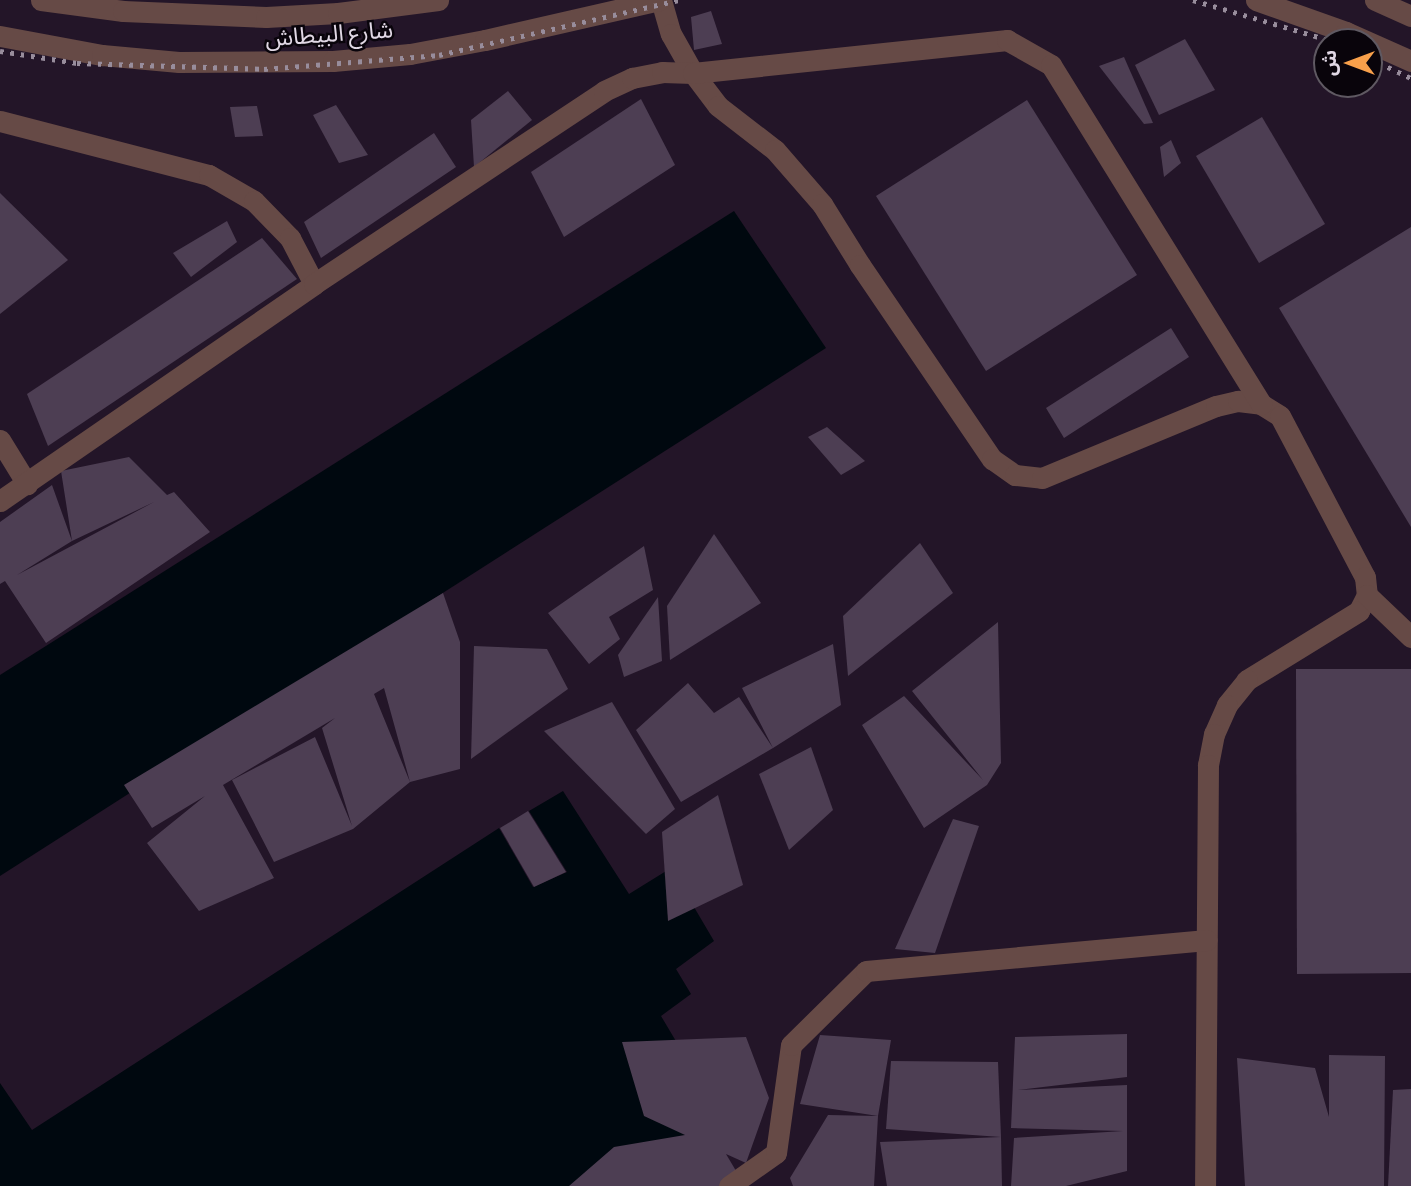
<!DOCTYPE html>
<meta charset="utf-8">
<style>
body{margin:0}
#map{position:relative;width:1411px;height:1186px;overflow:hidden;background:#231528;font-family:Manrope,"Noto Sans Arabic",sans-serif}
div>[style]{position:absolute}
.water>*{inset:0;background:#00080f}
.building>*{inset:0;background:#4d3e53}
.minor>*{height:21px;margin:-10.5px;padding:0 10.5px;transform-origin:10.5px;border-radius:10.5px;background:#664a46}
.rail>*{height:5px;margin-top:-2.5px;transform-origin:0;background:repeating-linear-gradient(90deg,#988d9c 0 3.5px,transparent 0 10.5px)}
span{translate:-50% -50%;white-space:nowrap;text-align:center;line-height:1.15;-webkit-text-stroke:5px #09040b;paint-order:stroke}
.street-label{font-size:23px;color:#e1d8e5}
.north{position:absolute;left:1313px;top:28px;width:70px;height:70px;box-sizing:border-box;background:#09040b;border:2px solid #5f5962;border-radius:50%;rotate:270deg;font-size:19px;font-weight:700;line-height:28px;text-align:center;color:#e1d8e5}
.north::after{content:'';display:block;margin:auto;width:24px;height:32px;background:#f8a04b;clip-path:polygon(50% 0,100% 100%,50% 72%,0 100%)}
</style>
<div id="map">
<div class="water">
<div style="clip-path:polygon(734px 211px,826px 348px,0 876px,0 675px)"></div>
<div style="clip-path:polygon(563px 791px,629px 894px,671px 868px,714px 941px,676px 969px,691px 994px,661px 1016px,733px 1137px,657px 1186px,0 1186px,0 1083px,32px 1130px,499px 828px,533px 887px,567px 872px,529px 811px)"></div>
</div>
<div class="building">
<div style="clip-path:polygon(711px 11px,722px 44px,694px 50px,691px 17px)"></div>
<div style="clip-path:polygon(1185px 39px,1215px 90px,1159px 115px,1135px 65px)"></div>
<div style="clip-path:polygon(1124px 57px,1153px 123px,1144px 124px,1099px 66px)"></div>
<div style="clip-path:polygon(508px 91px,532px 120px,474px 167px,471px 120px)"></div>
<div style="clip-path:polygon(641px 99px,675px 165px,564px 237px,531px 172px)"></div>
<div style="clip-path:polygon(1027px 100px,1137px 275px,986px 371px,876px 196px)"></div>
<div style="clip-path:polygon(336px 105px,368px 155px,339px 163px,313px 115px)"></div>
<div style="clip-path:polygon(257px 106px,263px 136px,235px 137px,230px 107px)"></div>
<div style="clip-path:polygon(1262px 117px,1325px 224px,1259px 263px,1196px 156px)"></div>
<div style="clip-path:polygon(434px 133px,456px 167px,321px 258px,304px 222px)"></div>
<div style="clip-path:polygon(1171px 140px,1181px 163px,1164px 177px,1160px 147px)"></div>
<div style="clip-path:polygon(0 193px,68px 260px,0 314px)"></div>
<div style="clip-path:polygon(227px 221px,237px 242px,191px 277px,173px 253px)"></div>
<div style="clip-path:polygon(1411px 227px,1411px 527px,1279px 308px)"></div>
<div style="clip-path:polygon(262px 238px,297px 279px,48px 446px,27px 394px)"></div>
<div style="clip-path:polygon(1171px 328px,1189px 357px,1064px 438px,1046px 408px)"></div>
<div style="clip-path:polygon(827px 427px,865px 461px,841px 475px,808px 437px)"></div>
<div style="clip-path:polygon(129px 457px,167px 495px,174px 492px,210px 532px,46px 643px,5px 581px,0 584px,0 522px,52px 485px,72px 541px,17px 575px,154px 502px,72px 541px,61px 471px)"></div>
<div style="clip-path:polygon(714px 534px,761px 603px,670px 660px,667px 606px)"></div>
<div style="clip-path:polygon(920px 543px,953px 593px,848px 676px,843px 616px)"></div>
<div style="clip-path:polygon(644px 546px,653px 590px,609px 617px,620px 639px,589px 664px,548px 613px)"></div>
<div style="clip-path:polygon(evenodd,443px 593px,460px 642px,460px 769px,410px 782px,353px 829px,274px 862px,232px 780px,315px 737px,352px 826px,322px 728px,335px 718px,223px 785px,274px 878px,199px 911px,147px 843px,205px 796px,152px 828px,124px 785px,443px 593px,384px 688px,410px 782px,374px 694px,384px 688px)"></div>
<div style="clip-path:polygon(658px 597px,662px 661px,624px 677px,618px 655px)"></div>
<div style="clip-path:polygon(998px 622px,1001px 763px,987px 785px,924px 828px,862px 725px,904px 696px,983px 780px,912px 691px)"></div>
<div style="clip-path:polygon(833px 644px,841px 705px,773px 748px,681px 802px,636px 730px,688px 683px,714px 713px,739px 697px,773px 748px,742px 688px)"></div>
<div style="clip-path:polygon(474px 646px,547px 649px,568px 689px,471px 759px)"></div>
<div style="clip-path:polygon(1296px 669px,1411px 669px,1411px 973px,1297px 974px)"></div>
<div style="clip-path:polygon(612px 702px,675px 809px,646px 834px,544px 731px)"></div>
<div style="clip-path:polygon(811px 747px,833px 810px,789px 850px,759px 774px)"></div>
<div style="clip-path:polygon(718px 795px,743px 885px,668px 921px,662px 832px)"></div>
<div style="clip-path:polygon(528px 811px,566px 872px,534px 887px,500px 828px)"></div>
<div style="clip-path:polygon(953px 819px,979px 826px,935px 953px,895px 949px)"></div>
<div style="clip-path:polygon(1127px 1034px,1127px 1077px,1018px 1090px,1127px 1085px,1127px 1171px,1066px 1186px,1011px 1186px,1014px 1138px,1123px 1131px,1011px 1128px,1015px 1037px)"></div>
<div style="clip-path:polygon(820px 1035px,891px 1040px,878px 1116px,874px 1186px,793px 1186px,790px 1178px,828px 1115px,878px 1116px,800px 1104px)"></div>
<div style="clip-path:polygon(746px 1037px,769px 1098px,746px 1163px,726px 1154px,745px 1186px,569px 1186px,614px 1147px,685px 1135px,644px 1116px,622px 1042px)"></div>
<div style="clip-path:polygon(1329px 1055px,1385px 1056px,1384px 1186px,1245px 1186px,1237px 1058px,1315px 1068px,1329px 1117px)"></div>
<div style="clip-path:polygon(891px 1061px,998px 1062px,1001px 1137px,886px 1129px)"></div>
<div style="clip-path:polygon(1411px 1089px,1411px 1186px,1388px 1186px,1393px 1090px)"></div>
<div style="clip-path:polygon(1001px 1137px,1002px 1186px,887px 1186px,880px 1142px)"></div>
</div>
<div class="minor">
<div style="left:41px;top:0;width:83px;rotate:7.6deg"></div>
<div style="left:123px;top:11px;width:143px;rotate:2.4deg"></div>
<div style="left:266px;top:17px;width:72px;rotate:-3.2deg"></div>
<div style="left:338px;top:13px;width:101px;rotate:-7.4deg"></div>
<div style="left:661px;top:0;width:35px;rotate:74deg"></div>
<div style="left:671px;top:34px;width:45px;rotate:60.6deg"></div>
<div style="left:693px;top:73px;width:41px;rotate:52.9deg"></div>
<div style="left:718px;top:106px;width:72px;rotate:37.7deg"></div>
<div style="left:775px;top:150px;width:72px;rotate:49deg"></div>
<div style="left:822px;top:204px;width:72px;rotate:58.1deg"></div>
<div style="left:860px;top:265px;width:235px;rotate:55.8deg"></div>
<div style="left:992px;top:459px;width:28px;rotate:35deg"></div>
<div style="left:1015px;top:475px;width:27px;rotate:6deg"></div>
<div style="left:1042px;top:478px;width:188px;rotate:-22.5deg"></div>
<div style="left:1216px;top:406px;width:23px;rotate:-13deg"></div>
<div style="left:1238px;top:401px;width:23px;rotate:7deg"></div>
<div style="left:1261px;top:404px;width:22px;rotate:32deg"></div>
<div style="left:1280px;top:416px;width:182px;rotate:62.2deg"></div>
<div style="left:1365px;top:577px;width:18px;rotate:84deg"></div>
<div style="left:1367px;top:595px;width:18px;rotate:117deg"></div>
<div style="left:1359px;top:611px;width:132px;rotate:148.4deg"></div>
<div style="left:1247px;top:680px;width:32px;rotate:129deg"></div>
<div style="left:1227px;top:705px;width:32px;rotate:114deg"></div>
<div style="left:1214px;top:734px;width:32px;rotate:101deg"></div>
<div style="left:1208px;top:765px;width:421px;rotate:90.4deg"></div>
<div style="left:1256px;top:0;width:96px;rotate:19.6deg"></div>
<div style="left:1346px;top:32px;width:71px;rotate:24deg"></div>
<div style="left:1375px;top:0;width:39px;rotate:24deg"></div>
<div style="left:0;top:36px;width:104px;rotate:10.6deg"></div>
<div style="left:102px;top:55px;width:77px;rotate:5.2deg"></div>
<div style="left:179px;top:62px;width:154px;rotate:-0.4deg"></div>
<div style="left:333px;top:61px;width:77px;rotate:-5.2deg"></div>
<div style="left:410px;top:54px;width:76px;rotate:-10.6deg"></div>
<div style="left:485px;top:40px;width:179px;rotate:-12.9deg"></div>
<div style="left:0;top:121px;width:216px;rotate:14.5deg"></div>
<div style="left:209px;top:175px;width:52px;rotate:30deg"></div>
<div style="left:254px;top:201px;width:52px;rotate:45.8deg"></div>
<div style="left:290px;top:238px;width:52px;rotate:62.4deg"></div>
<div style="left:0;top:440px;width:52px;rotate:58.5deg"></div>
<div style="left:0;top:501px;width:382px;rotate:-34.6deg"></div>
<div style="left:314px;top:284px;width:348px;rotate:-33.6deg"></div>
<div style="left:604px;top:91px;width:31px;rotate:-25deg"></div>
<div style="left:632px;top:78px;width:31px;rotate:-11deg"></div>
<div style="left:662px;top:72px;width:31px;rotate:2deg"></div>
<div style="left:693px;top:73px;width:316px;rotate:-6deg"></div>
<div style="left:1007px;top:40px;width:51px;rotate:29.6deg"></div>
<div style="left:1051px;top:65px;width:399px;rotate:58.2deg"></div>
<div style="left:1367px;top:595px;width:61px;rotate:43.7deg"></div>
<div style="left:729px;top:1186px;width:57px;rotate:-35.1deg"></div>
<div style="left:776px;top:1153px;width:109px;rotate:-82.1deg"></div>
<div style="left:791px;top:1045px;width:105px;rotate:-44.6deg"></div>
<div style="left:866px;top:971px;width:342px;rotate:-5.2deg"></div>
</div>
<div class="rail">
<div style="left:1193px;top:0;width:149px;rotate:16.4deg"></div>
<div style="left:0;top:51px;width:78px;rotate:8.9deg"></div>
<div style="left:77px;top:63px;width:187px;rotate:1.8deg"></div>
<div style="left:264px;top:69px;width:176px;rotate:-4.6deg"></div>
<div style="left:439px;top:55px;width:247px;rotate:-12.9deg"></div>
<div style="left:1369px;top:58px;width:47px;rotate:25.5deg"></div>
</div>
<div class="street-label">
<span style="left:329px;top:33px;rotate:-4deg">شارع البيطاش</span>
</div>
<div class="north">ش</div>
</div>
